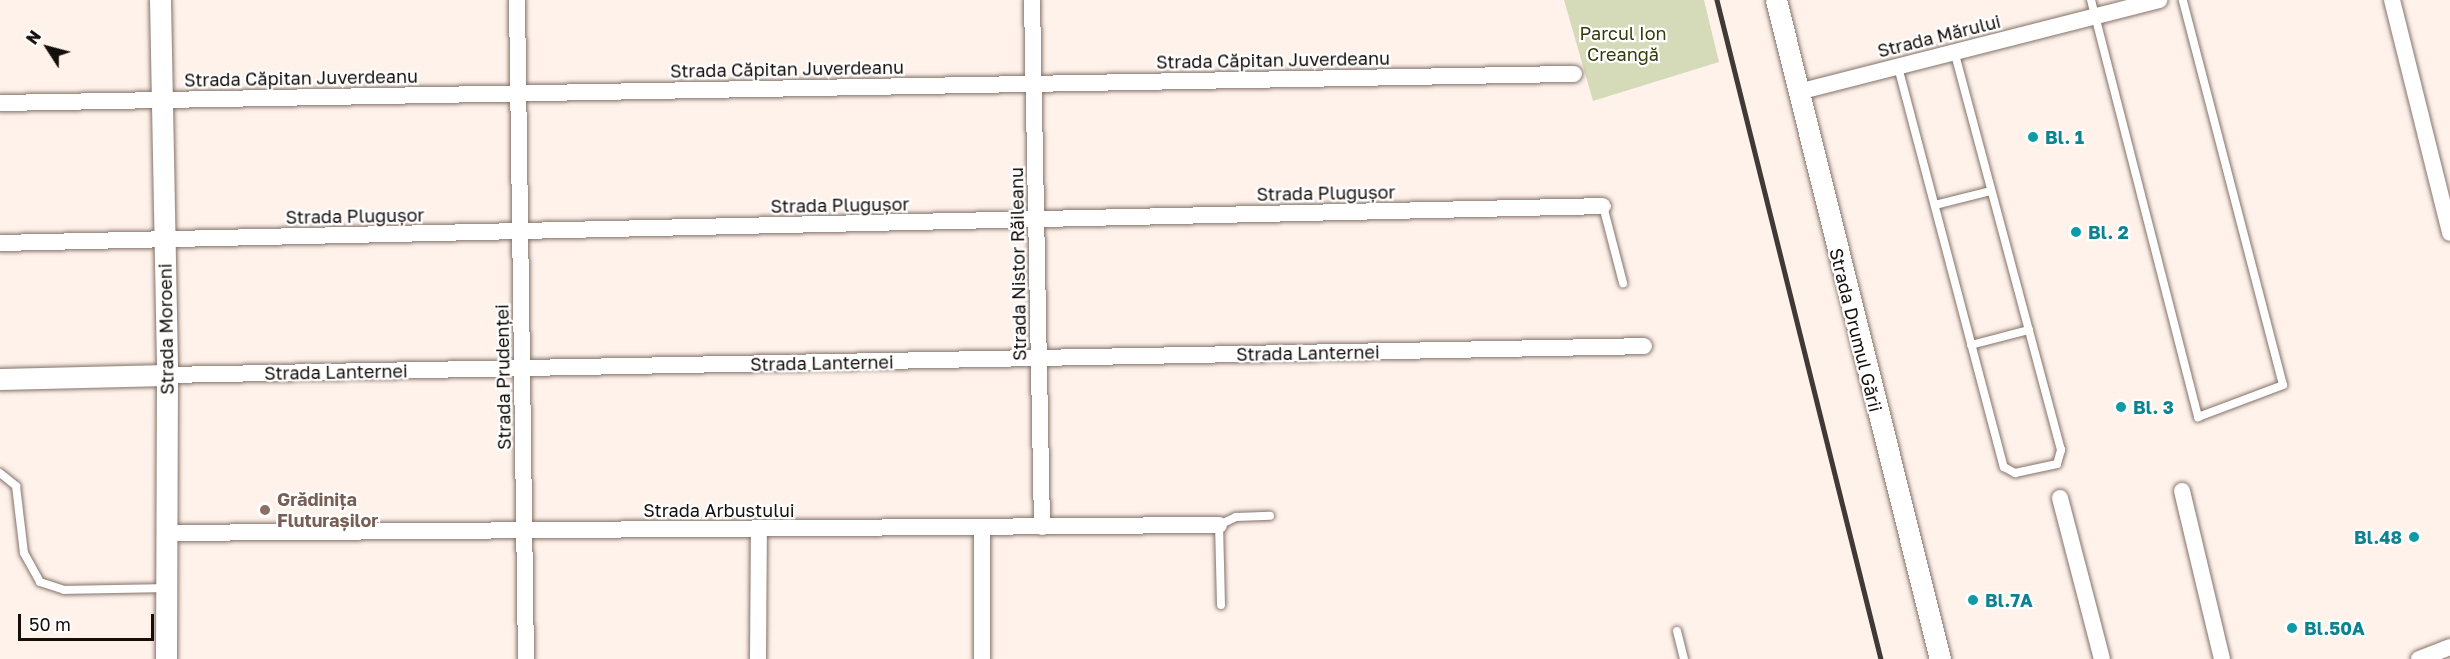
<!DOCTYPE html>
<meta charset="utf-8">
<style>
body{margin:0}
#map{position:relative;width:2450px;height:659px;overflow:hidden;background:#fef2eb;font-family:"Golos Text",sans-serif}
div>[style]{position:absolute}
.green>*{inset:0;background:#d5dbb9}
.roads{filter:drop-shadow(0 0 2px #837268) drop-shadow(0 0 2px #837268)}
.service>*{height:8px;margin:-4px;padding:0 4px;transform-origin:4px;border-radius:4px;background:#fff}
.minor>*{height:16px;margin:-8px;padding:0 8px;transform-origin:8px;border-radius:8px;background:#fff}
.tertiary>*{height:21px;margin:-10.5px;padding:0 10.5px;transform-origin:10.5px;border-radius:10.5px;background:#fff}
.rail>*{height:4.5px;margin:-2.25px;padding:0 2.25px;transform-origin:2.25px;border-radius:2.25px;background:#403935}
.dots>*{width:16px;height:16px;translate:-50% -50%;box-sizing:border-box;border:3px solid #fff;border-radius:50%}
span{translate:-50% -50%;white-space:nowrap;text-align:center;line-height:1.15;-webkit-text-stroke:4.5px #fff;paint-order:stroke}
.park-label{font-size:18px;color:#343a08}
.street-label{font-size:18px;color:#150f0c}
.culture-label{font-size:18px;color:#0d838f;font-weight:700}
.left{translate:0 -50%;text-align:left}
.right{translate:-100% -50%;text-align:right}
.education-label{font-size:18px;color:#785e54;font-weight:700}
.north{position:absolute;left:18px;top:18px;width:60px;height:60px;-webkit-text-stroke:4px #fff;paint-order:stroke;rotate:306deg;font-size:16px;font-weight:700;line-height:24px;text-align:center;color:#150f0c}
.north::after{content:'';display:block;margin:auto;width:21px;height:27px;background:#150f0c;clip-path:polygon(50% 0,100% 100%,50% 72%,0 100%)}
.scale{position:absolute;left:18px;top:614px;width:136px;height:27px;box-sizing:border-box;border:3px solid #150f0c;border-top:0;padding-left:8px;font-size:18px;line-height:21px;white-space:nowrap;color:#150f0c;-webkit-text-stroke:4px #fff;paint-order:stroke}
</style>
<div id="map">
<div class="green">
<div style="clip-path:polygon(1564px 0,1704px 0,1719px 62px,1593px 101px)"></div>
</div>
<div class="roads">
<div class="service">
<div style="left:2091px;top:0;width:431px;rotate:75.6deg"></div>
<div style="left:2198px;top:417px;width:91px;rotate:-20.6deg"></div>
<div style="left:2283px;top:385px;width:398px;rotate:-104.6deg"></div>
<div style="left:1898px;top:67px;width:414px;rotate:75.2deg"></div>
<div style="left:2004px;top:467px;width:13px;rotate:29deg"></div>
<div style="left:2015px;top:473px;width:43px;rotate:-12.1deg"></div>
<div style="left:2057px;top:464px;width:15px;rotate:-74deg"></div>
<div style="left:2061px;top:450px;width:412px;rotate:-105deg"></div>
<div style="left:1935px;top:205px;width:58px;rotate:-14deg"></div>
<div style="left:1603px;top:206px;width:80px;rotate:75.4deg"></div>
<div style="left:1971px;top:345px;width:60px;rotate:-14.5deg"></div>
<div style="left:0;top:473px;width:21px;rotate:39deg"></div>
<div style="left:16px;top:486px;width:67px;rotate:83.2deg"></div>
<div style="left:24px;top:553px;width:33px;rotate:61deg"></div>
<div style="left:40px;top:582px;width:25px;rotate:18deg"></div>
<div style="left:64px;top:590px;width:102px;rotate:-1.1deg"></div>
<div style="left:1221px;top:605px;width:80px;rotate:-91.4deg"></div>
<div style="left:1219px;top:525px;width:19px;rotate:-25deg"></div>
<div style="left:1236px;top:517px;width:34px;rotate:-2deg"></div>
<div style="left:1677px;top:631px;width:29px;rotate:76deg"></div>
</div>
<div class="minor">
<div style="left:517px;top:0;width:659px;rotate:89.22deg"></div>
<div style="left:1032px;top:0;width:527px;rotate:88.91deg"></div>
<div style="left:2392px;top:0;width:240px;rotate:76deg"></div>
<div style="left:1798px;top:92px;width:373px;rotate:-14.3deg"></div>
<div style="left:0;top:103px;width:1574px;rotate:-1.06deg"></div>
<div style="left:0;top:243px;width:1603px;rotate:-1.32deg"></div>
<div style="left:167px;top:375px;width:1477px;rotate:-1.12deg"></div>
<div style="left:2182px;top:491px;width:173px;rotate:76.6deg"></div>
<div style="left:2060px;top:498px;width:166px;rotate:75.4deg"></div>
<div style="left:167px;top:533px;width:1052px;rotate:-0.44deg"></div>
<div style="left:758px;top:659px;width:130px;rotate:-89.6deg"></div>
<div style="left:982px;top:659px;width:132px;rotate:-90deg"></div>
<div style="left:2419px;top:659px;width:33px;rotate:-21deg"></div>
</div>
<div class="tertiary">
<div style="left:160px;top:0;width:375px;rotate:88.9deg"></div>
<div style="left:167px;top:375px;width:284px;rotate:90.2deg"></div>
<div style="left:1776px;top:0;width:679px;rotate:76.03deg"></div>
<div style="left:0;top:379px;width:167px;rotate:-1.4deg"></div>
</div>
</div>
<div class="rail">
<div style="left:1717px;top:0;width:679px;rotate:76.03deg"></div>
</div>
<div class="dots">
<div style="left:2033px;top:137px;background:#0f9aa8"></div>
<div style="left:2076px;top:232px;background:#0f9aa8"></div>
<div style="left:2121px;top:407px;background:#0f9aa8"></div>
<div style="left:265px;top:510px;background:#8d6e63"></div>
<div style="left:2414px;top:537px;background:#0f9aa8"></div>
<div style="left:1973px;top:600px;background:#0f9aa8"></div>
<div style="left:2292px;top:628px;background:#0f9aa8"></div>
</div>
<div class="park-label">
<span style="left:1623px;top:44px">Parcul Ion<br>Creangă</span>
</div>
<div class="street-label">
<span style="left:1939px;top:36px;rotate:-14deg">Strada Mărului</span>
<span style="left:1273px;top:60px;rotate:-1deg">Strada Căpitan Juverdeanu</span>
<span style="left:787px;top:69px;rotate:-1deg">Strada Căpitan Juverdeanu</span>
<span style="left:301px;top:78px;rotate:-1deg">Strada Căpitan Juverdeanu</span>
<span style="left:1326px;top:193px;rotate:-1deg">Strada Plugușor</span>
<span style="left:840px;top:205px;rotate:-1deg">Strada Plugușor</span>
<span style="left:355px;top:216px;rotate:-1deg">Strada Plugușor</span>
<span style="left:1018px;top:264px;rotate:-91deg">Strada Nistor Răileanu</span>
<span style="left:166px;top:329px;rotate:-91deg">Strada Moroeni</span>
<span style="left:1856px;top:330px;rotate:76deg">Strada Drumul Gării</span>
<span style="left:1308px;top:353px;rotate:-1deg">Strada Lanternei</span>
<span style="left:822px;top:363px;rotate:-1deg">Strada Lanternei</span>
<span style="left:336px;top:372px;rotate:-1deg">Strada Lanternei</span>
<span style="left:503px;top:377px;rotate:-91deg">Strada Prudenței</span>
<span style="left:719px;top:510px">Strada Arbustului</span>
</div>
<div class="culture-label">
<span class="left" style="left:2045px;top:137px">Bl. 1</span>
<span class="left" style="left:2088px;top:232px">Bl. 2</span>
<span class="left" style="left:2133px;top:407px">Bl. 3</span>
<span class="right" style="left:2402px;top:537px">Bl.48</span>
<span class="left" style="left:1985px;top:600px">Bl.7A</span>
<span class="left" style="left:2304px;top:628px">Bl.50A</span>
</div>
<div class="education-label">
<span class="left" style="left:277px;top:510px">Grădinița<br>Fluturașilor</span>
</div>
<div class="north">N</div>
<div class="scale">50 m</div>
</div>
